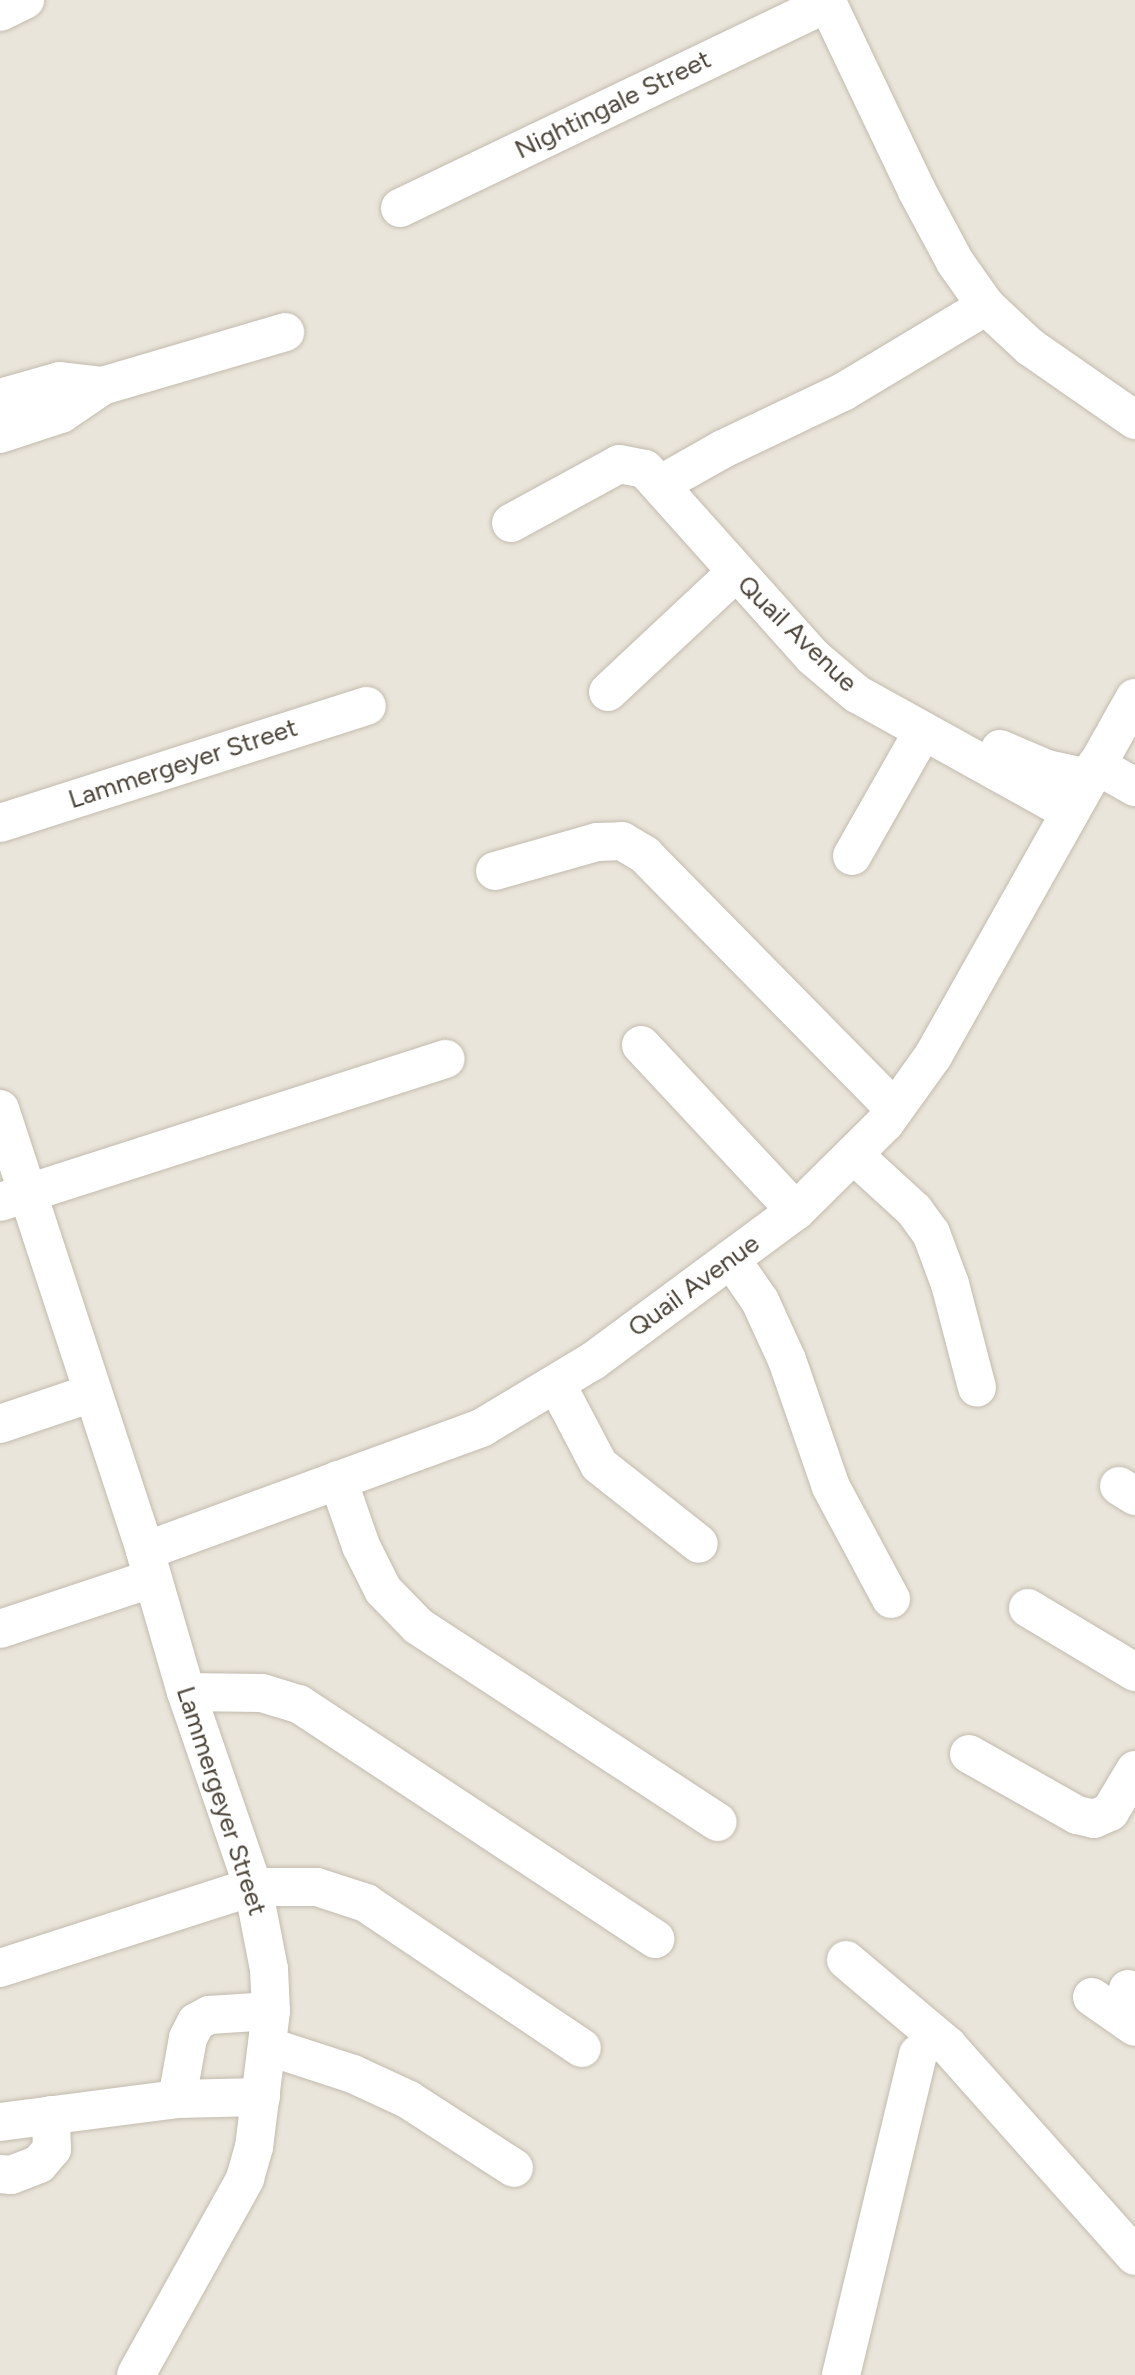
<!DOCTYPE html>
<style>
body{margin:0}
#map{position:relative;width:1135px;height:2375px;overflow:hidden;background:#f6f3ec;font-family:Figtree,sans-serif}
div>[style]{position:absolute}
.residential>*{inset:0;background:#eae5da}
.roads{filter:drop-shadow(0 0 2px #c2bbae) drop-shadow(0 0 2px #c2bbae)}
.minor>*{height:38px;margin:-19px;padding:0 19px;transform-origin:19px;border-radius:19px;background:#fff}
span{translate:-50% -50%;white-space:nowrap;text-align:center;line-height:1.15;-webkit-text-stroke:5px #fff;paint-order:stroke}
.street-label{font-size:26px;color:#4b4439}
</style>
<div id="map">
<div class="residential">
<div style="clip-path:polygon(0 0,1135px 0,1135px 2375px,0 2375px)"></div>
</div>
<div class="roads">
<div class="minor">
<div style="left:826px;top:0;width:212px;rotate:64.5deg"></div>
<div style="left:917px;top:191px;width:81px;rotate:61.8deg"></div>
<div style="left:955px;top:262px;width:54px;rotate:54.8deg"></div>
<div style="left:986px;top:306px;width:60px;rotate:43deg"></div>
<div style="left:1030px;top:347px;width:128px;rotate:34.8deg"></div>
<div style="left:0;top:12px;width:28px;rotate:-26deg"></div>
<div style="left:400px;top:208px;width:474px;rotate:-25.6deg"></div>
<div style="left:0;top:398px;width:62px;rotate:-15.8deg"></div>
<div style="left:60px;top:381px;width:42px;rotate:6.8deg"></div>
<div style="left:0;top:434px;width:64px;rotate:-18.2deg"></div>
<div style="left:61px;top:414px;width:50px;rotate:-34.3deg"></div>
<div style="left:102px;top:386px;width:191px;rotate:-16.4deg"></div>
<div style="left:661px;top:484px;width:71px;rotate:-29.4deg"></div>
<div style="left:723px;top:449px;width:133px;rotate:-25.4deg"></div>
<div style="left:843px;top:392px;width:167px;rotate:-31deg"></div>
<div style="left:511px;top:523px;width:123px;rotate:-28.6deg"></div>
<div style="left:619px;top:464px;width:26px;rotate:11deg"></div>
<div style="left:645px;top:469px;width:252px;rotate:48.2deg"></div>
<div style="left:813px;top:657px;width:57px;rotate:40.1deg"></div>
<div style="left:857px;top:694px;width:244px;rotate:29deg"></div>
<div style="left:608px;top:692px;width:174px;rotate:-43.1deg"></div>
<div style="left:1000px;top:749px;width:51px;rotate:23.1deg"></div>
<div style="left:1047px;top:769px;width:43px;rotate:12.1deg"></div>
<div style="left:1096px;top:765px;width:45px;rotate:29.4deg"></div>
<div style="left:0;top:823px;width:385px;rotate:-17.7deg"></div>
<div style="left:852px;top:856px;width:142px;rotate:-60.4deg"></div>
<div style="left:495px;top:871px;width:106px;rotate:-15.9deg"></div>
<div style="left:597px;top:842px;width:25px;rotate:-2deg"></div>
<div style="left:622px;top:841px;width:27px;rotate:31deg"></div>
<div style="left:645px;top:855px;width:356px;rotate:45.5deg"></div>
<div style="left:641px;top:1045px;width:227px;rotate:47deg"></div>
<div style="left:0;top:1109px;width:465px;rotate:71.8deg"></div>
<div style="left:145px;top:1551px;width:147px;rotate:73.8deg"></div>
<div style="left:186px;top:1692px;width:206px;rotate:71deg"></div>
<div style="left:253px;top:1887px;width:84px;rotate:79deg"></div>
<div style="left:269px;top:1969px;width:42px;rotate:87.3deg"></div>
<div style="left:271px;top:2011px;width:137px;rotate:97.1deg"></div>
<div style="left:254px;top:2147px;width:33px;rotate:106deg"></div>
<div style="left:245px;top:2179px;width:224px;rotate:119.1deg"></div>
<div style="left:855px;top:1156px;width:80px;rotate:42.5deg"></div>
<div style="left:914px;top:1210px;width:29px;rotate:54deg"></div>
<div style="left:931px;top:1233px;width:54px;rotate:69.6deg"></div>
<div style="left:950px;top:1284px;width:107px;rotate:75.4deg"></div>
<div style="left:0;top:1202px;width:468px;rotate:-17.8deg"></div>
<div style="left:731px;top:1259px;width:51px;rotate:55.4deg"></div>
<div style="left:760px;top:1301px;width:65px;rotate:65.4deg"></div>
<div style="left:787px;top:1360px;width:134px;rotate:70.9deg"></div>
<div style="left:831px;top:1487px;width:127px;rotate:61.8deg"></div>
<div style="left:557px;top:1385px;width:90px;rotate:62.3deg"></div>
<div style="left:599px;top:1465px;width:127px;rotate:38.3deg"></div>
<div style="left:0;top:1424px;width:97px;rotate:-18.6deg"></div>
<div style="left:338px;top:1480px;width:70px;rotate:70.8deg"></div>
<div style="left:361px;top:1546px;width:49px;rotate:63.4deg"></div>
<div style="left:383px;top:1590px;width:50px;rotate:45.8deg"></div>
<div style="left:418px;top:1626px;width:358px;rotate:33.2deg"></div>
<div style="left:1119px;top:1486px;width:19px;rotate:32deg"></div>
<div style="left:145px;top:1551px;width:360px;rotate:-20.1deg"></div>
<div style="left:483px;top:1427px;width:128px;rotate:-31deg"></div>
<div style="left:593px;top:1361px;width:252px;rotate:-36.5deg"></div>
<div style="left:796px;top:1211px;width:125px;rotate:-44.7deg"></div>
<div style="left:885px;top:1123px;width:82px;rotate:-54.4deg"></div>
<div style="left:933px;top:1056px;width:411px;rotate:-60.6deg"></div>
<div style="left:1028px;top:1608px;width:125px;rotate:30.9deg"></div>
<div style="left:0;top:1629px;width:161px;rotate:-18.4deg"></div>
<div style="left:186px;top:1692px;width:76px;rotate:0.8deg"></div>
<div style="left:262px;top:1693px;width:39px;rotate:17deg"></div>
<div style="left:299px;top:1704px;width:427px;rotate:33.4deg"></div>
<div style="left:969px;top:1754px;width:124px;rotate:29.5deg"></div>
<div style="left:1077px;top:1815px;width:17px;rotate:13deg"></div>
<div style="left:1094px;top:1819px;width:17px;rotate:-24deg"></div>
<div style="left:1110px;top:1812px;width:49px;rotate:-59.2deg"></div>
<div style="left:846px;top:1960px;width:133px;rotate:40.1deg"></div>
<div style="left:948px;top:2046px;width:281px;rotate:48.3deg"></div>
<div style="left:0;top:1968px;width:266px;rotate:-17.8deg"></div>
<div style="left:253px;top:1887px;width:64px"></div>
<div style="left:317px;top:1887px;width:52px;rotate:18.1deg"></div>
<div style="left:366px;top:1903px;width:260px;rotate:33.9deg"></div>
<div style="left:1128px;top:1989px;width:9px;rotate:36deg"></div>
<div style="left:1092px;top:1997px;width:52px;rotate:34.9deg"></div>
<div style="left:267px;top:2046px;width:90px;rotate:18deg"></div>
<div style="left:353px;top:2074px;width:62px;rotate:24.9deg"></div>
<div style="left:409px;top:2100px;width:125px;rotate:32.9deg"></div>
<div style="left:177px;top:2099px;width:62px;rotate:-79.8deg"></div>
<div style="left:188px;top:2038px;width:18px;rotate:-63deg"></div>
<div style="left:196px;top:2022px;width:15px;rotate:-28deg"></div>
<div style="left:209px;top:2015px;width:62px;rotate:-3.7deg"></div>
<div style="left:0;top:2122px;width:178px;rotate:-7.4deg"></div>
<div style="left:177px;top:2099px;width:84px;rotate:-1.4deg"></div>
<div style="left:0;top:2174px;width:11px;rotate:5deg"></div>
<div style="left:11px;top:2175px;width:30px;rotate:-21deg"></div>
<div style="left:39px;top:2164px;width:20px;rotate:-49deg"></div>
<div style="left:52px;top:2149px;width:34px;rotate:-92deg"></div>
<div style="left:841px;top:2375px;width:330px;rotate:-76.5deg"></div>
</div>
</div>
<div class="street-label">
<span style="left:613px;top:105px;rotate:-26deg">Nightingale Street</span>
<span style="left:797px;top:634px;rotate:44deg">Quail Avenue</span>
<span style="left:183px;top:764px;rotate:-18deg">Lammergeyer Street</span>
<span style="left:694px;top:1286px;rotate:-36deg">Quail Avenue</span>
<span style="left:221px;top:1801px;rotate:72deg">Lammergeyer Street</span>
</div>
</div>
